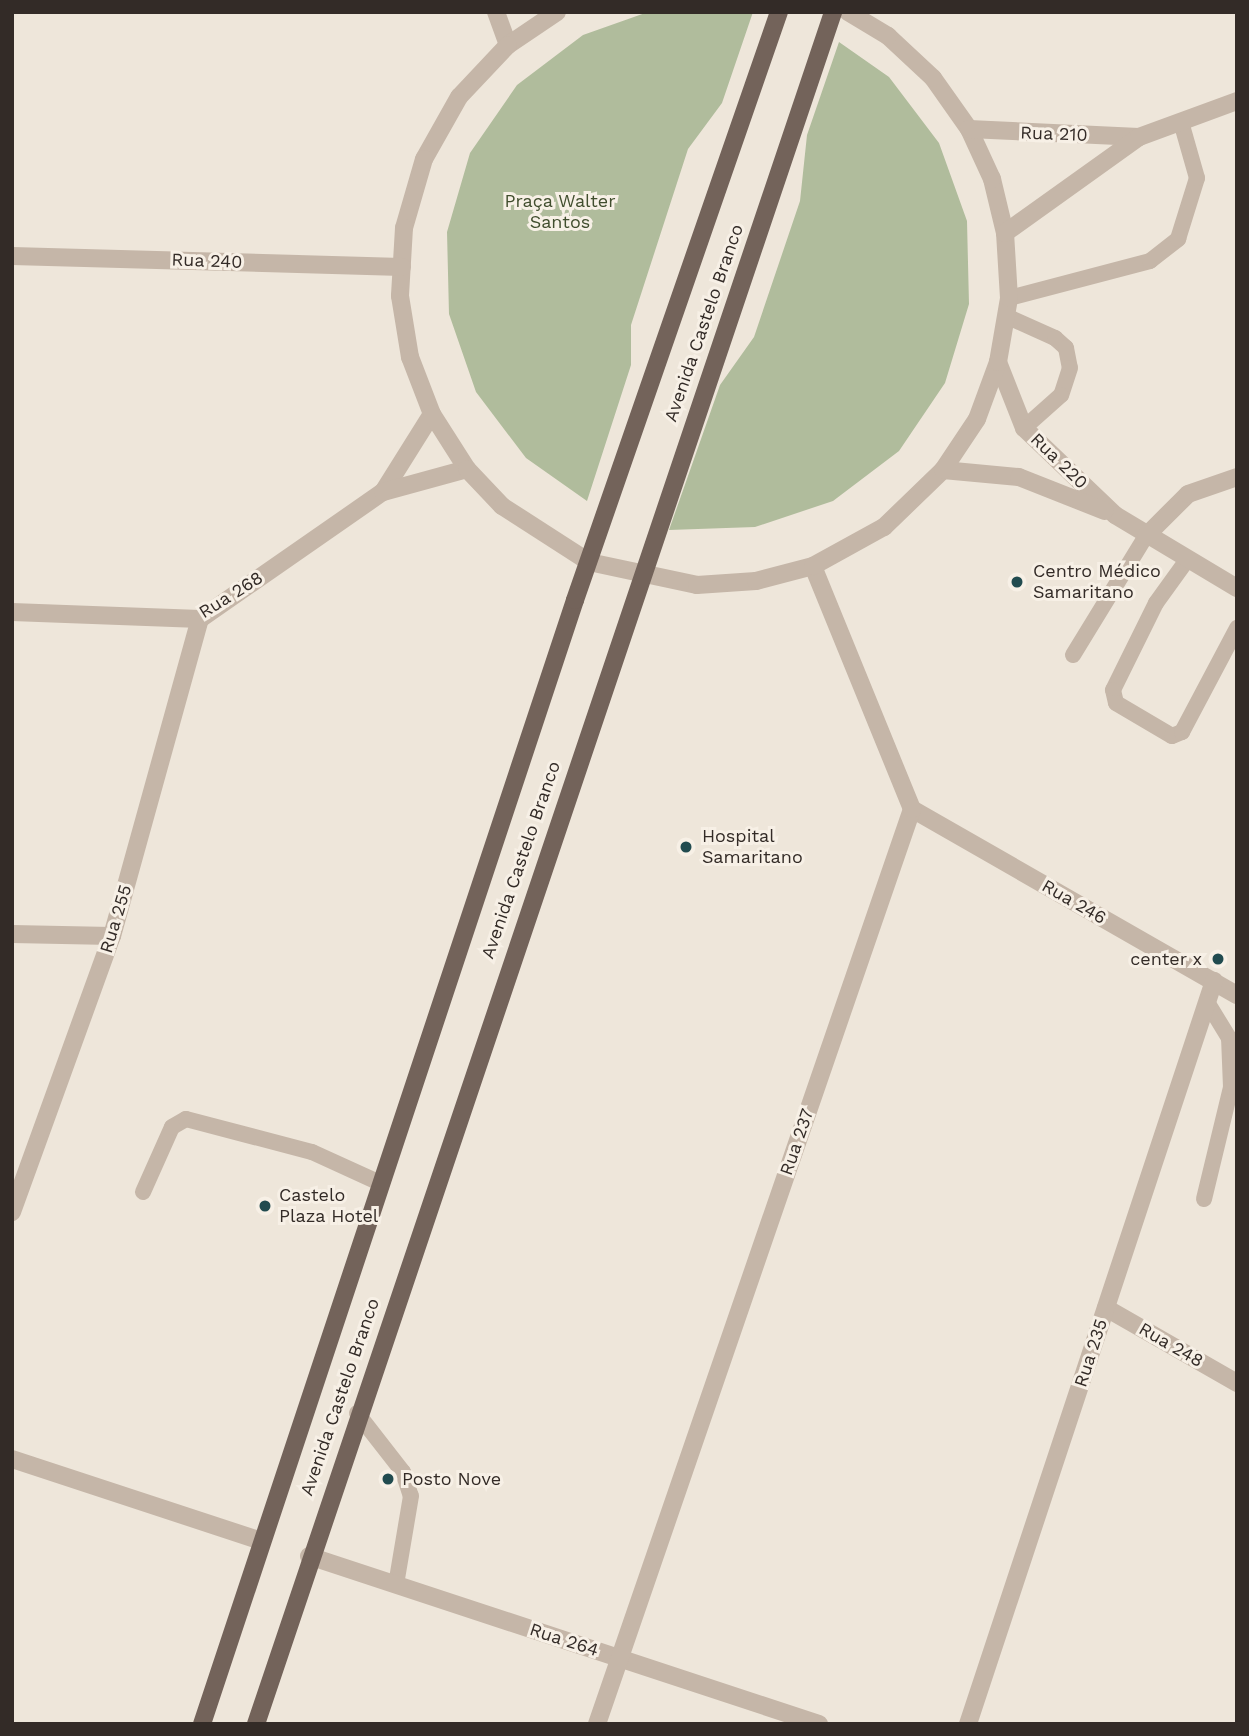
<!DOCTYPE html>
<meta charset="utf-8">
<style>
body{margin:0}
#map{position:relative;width:1249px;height:1736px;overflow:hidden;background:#eee6da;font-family:"Work Sans",sans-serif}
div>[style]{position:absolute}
.green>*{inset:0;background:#b0bc9c}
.service>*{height:16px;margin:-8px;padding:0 8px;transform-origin:8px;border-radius:8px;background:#c5b6a8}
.minor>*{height:18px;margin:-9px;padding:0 9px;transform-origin:9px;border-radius:9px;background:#c5b6a8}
.tertiary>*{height:18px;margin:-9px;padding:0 9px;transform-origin:9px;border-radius:9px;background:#c5b6a8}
.primary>*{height:18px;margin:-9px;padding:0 9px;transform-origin:9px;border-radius:9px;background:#73635a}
.dots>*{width:19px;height:19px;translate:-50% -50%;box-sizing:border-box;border:4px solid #f7f0e6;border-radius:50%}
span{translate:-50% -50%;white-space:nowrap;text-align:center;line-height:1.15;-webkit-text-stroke:6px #f7f0e6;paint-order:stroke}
.street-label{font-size:18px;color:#332b27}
.park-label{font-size:18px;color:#414e2e}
.poi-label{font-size:18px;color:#332b27}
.left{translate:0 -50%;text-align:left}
.right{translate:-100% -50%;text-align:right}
.frame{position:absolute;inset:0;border:14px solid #332b27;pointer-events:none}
</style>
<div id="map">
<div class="green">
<div style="clip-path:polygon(648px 12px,753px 12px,722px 103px,688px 149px,631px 325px,631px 365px,587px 501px,526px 458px,476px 392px,449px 314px,447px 232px,470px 153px,517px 85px,583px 35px)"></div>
<div style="clip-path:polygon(839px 42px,889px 77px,939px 143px,967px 221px,969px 304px,945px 383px,899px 451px,833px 501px,755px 527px,669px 530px,720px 385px,754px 337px,800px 201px,807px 135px)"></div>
</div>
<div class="service">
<div style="left:1009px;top:298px;width:146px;rotate:-14.7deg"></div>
<div style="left:1150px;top:261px;width:36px;rotate:-38deg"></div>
<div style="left:1178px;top:239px;width:64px;rotate:-72.7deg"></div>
<div style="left:1197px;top:178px;width:58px;rotate:-105.9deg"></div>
<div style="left:1006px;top:316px;width:54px;rotate:24.2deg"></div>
<div style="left:1055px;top:338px;width:15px;rotate:42deg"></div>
<div style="left:1066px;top:348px;width:20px;rotate:79deg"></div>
<div style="left:1070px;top:368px;width:28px;rotate:108deg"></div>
<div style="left:1061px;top:395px;width:50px;rotate:138.3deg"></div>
<div style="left:1187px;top:560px;width:53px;rotate:125.8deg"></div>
<div style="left:1156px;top:603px;width:97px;rotate:116.3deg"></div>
<div style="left:1113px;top:690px;width:13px;rotate:77deg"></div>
<div style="left:1116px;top:703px;width:65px;rotate:30.5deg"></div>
<div style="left:1172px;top:736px;width:11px;rotate:-22deg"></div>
<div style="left:1182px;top:732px;width:118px;rotate:-62.1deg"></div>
<div style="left:1073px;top:655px;width:140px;rotate:-58.5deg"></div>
<div style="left:143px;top:1192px;width:71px;rotate:-66deg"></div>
<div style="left:172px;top:1127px;width:16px;rotate:-30deg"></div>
<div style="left:186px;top:1119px;width:130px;rotate:14.7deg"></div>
<div style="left:312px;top:1152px;width:75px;rotate:24.5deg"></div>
<div style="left:1204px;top:1199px;width:115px;rotate:-76.4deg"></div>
<div style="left:1231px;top:1087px;width:49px;rotate:-92.3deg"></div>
<div style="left:1229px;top:1038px;width:42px;rotate:-121.4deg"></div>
<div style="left:357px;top:1413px;width:75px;rotate:52.1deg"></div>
<div style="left:403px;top:1472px;width:25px;rotate:72deg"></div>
<div style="left:411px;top:1496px;width:90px;rotate:99.6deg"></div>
</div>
<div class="minor">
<div style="left:496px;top:12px;width:35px;rotate:70deg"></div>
<div style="left:998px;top:362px;width:71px;rotate:68.5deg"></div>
<div style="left:1024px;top:428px;width:126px;rotate:43.7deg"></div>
<div style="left:1115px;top:515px;width:142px;rotate:30.9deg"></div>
<div style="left:943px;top:470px;width:76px;rotate:5.3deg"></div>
<div style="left:1019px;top:477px;width:92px;rotate:21.6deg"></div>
<div style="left:383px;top:492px;width:92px;rotate:-57.9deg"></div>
<div style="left:1146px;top:536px;width:59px;rotate:-45deg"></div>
<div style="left:1188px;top:494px;width:52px;rotate:-19.1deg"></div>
<div style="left:12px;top:612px;width:188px;rotate:2.1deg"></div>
<div style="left:200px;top:619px;width:223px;rotate:-34.8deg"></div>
<div style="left:383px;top:492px;width:87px;rotate:-15.3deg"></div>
<div style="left:912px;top:809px;width:374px;rotate:29.8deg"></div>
<div style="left:12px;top:934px;width:100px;rotate:1.1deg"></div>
<div style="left:12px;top:1212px;width:294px;rotate:-70.1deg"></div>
<div style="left:112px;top:936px;width:329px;rotate:-74.5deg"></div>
<div style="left:1106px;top:1308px;width:151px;rotate:29.8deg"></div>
<div style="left:12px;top:1459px;width:262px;rotate:18.2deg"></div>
<div style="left:309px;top:1556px;width:537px;rotate:18.23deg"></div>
<div style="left:597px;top:1724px;width:968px;rotate:-71deg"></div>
<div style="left:912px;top:809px;width:262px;rotate:-112.2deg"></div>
<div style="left:968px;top:1724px;width:783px;rotate:-71.68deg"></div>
</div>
<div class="tertiary">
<div style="left:557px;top:12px;width:59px;rotate:146deg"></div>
<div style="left:508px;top:45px;width:71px;rotate:133.3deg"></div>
<div style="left:459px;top:97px;width:71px;rotate:119.4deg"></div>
<div style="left:424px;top:159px;width:72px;rotate:106.2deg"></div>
<div style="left:404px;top:228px;width:68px;rotate:93.4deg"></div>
<div style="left:400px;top:296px;width:62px;rotate:80.7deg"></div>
<div style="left:410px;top:357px;width:61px;rotate:68.9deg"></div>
<div style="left:432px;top:414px;width:65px;rotate:57.5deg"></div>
<div style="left:467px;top:469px;width:51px;rotate:46.6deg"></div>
<div style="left:502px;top:506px;width:103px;rotate:32.8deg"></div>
<div style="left:589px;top:562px;width:110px;rotate:12deg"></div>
<div style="left:697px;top:585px;width:59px;rotate:-3.9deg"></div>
<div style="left:756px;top:581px;width:59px;rotate:-14.7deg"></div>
<div style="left:813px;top:566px;width:81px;rotate:-28.8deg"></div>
<div style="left:884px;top:527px;width:82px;rotate:-44deg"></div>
<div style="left:943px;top:470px;width:61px;rotate:-56.3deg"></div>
<div style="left:977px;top:419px;width:61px;rotate:-69.8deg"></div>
<div style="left:998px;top:362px;width:65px;rotate:-80.2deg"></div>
<div style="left:1009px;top:298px;width:65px;rotate:-93.5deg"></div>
<div style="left:1005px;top:233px;width:56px;rotate:-103.5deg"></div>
<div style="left:992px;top:179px;width:55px;rotate:-114.7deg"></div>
<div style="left:969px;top:129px;width:62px;rotate:-125.2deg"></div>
<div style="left:933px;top:78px;width:62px;rotate:-137deg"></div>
<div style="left:888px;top:36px;width:47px;rotate:-149deg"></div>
<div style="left:969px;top:129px;width:170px;rotate:2.7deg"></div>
<div style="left:1005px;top:233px;width:165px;rotate:-35.6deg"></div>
<div style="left:1139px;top:137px;width:104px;rotate:-20.2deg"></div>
<div style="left:12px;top:256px;width:390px;rotate:1.6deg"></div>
</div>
<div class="primary">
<div style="left:202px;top:1724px;width:1184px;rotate:-71.64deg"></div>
<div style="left:575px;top:600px;width:622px;rotate:-70.87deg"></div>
<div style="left:256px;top:1724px;width:1807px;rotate:-71.37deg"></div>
</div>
<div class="dots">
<div style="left:1017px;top:582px;background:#214b4f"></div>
<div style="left:686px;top:847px;background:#214b4f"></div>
<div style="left:1218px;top:959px;background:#214b4f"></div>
<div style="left:265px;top:1206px;background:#214b4f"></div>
<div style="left:388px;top:1479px;background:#214b4f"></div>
</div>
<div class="street-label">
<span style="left:1054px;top:134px;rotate:2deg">Rua 210</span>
<span style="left:207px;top:261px;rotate:2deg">Rua 240</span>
<span style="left:704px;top:323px;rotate:-71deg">Avenida Castelo Branco</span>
<span style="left:1059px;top:461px;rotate:44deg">Rua 220</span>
<span style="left:231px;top:595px;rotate:-32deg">Rua 268</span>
<span style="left:521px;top:860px;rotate:-71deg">Avenida Castelo Branco</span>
<span style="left:1074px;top:902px;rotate:30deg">Rua 246</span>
<span style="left:116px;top:919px;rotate:-73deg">Rua 255</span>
<span style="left:797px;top:1142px;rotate:-71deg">Rua 237</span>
<span style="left:1171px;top:1345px;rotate:30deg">Rua 248</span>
<span style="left:1091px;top:1353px;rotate:-72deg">Rua 235</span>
<span style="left:340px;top:1397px;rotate:-71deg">Avenida Castelo Branco</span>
<span style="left:564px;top:1640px;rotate:18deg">Rua 264</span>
</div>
<div class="park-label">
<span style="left:560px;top:212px">Praça Walter<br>Santos</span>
</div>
<div class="poi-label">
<span class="left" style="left:1033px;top:582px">Centro Médico<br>Samaritano</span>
<span class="left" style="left:702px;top:847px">Hospital<br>Samaritano</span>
<span class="right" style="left:1202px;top:959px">center x</span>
<span class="left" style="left:279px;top:1206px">Castelo<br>Plaza Hotel</span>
<span class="left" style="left:402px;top:1479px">Posto Nove</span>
</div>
<div class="frame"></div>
</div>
